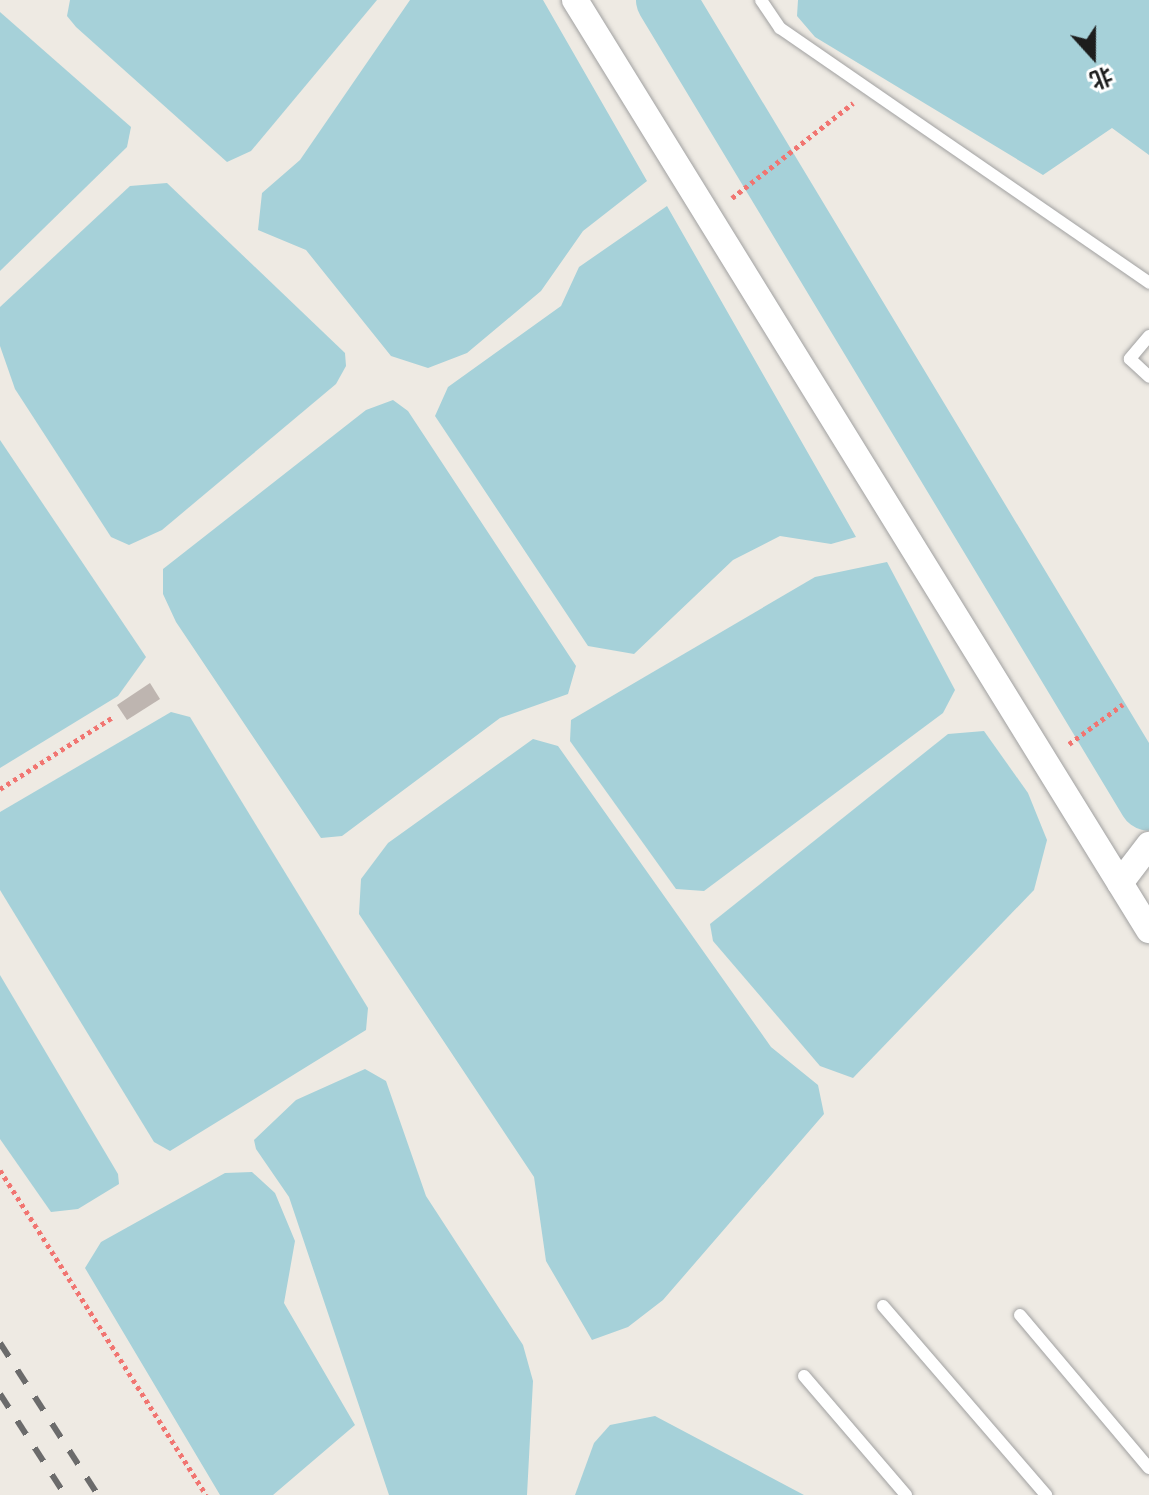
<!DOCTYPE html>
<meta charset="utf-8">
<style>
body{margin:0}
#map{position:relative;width:1149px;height:1495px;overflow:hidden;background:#eeeae3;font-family:"Archivo Narrow","Noto Sans SC",sans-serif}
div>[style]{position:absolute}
.water>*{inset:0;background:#a6d1d9}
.river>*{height:60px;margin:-30px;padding:0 30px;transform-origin:30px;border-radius:30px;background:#a6d1d9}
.building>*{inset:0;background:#beb5b0}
.path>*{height:5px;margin-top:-2.5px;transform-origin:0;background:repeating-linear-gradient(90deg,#f17571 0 4px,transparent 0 8px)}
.roads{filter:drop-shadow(0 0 2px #a1a1a1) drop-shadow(0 0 2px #a1a1a1)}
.service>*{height:12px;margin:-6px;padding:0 6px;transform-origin:6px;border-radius:6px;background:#fff}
.minor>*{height:26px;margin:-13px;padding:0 13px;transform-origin:13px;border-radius:13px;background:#fff}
.rail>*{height:6px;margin-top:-3px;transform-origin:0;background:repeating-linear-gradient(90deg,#6b6b6b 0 16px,transparent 0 32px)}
span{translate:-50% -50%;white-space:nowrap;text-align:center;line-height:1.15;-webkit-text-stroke:8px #fff;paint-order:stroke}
.north{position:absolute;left:1053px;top:16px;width:80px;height:80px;-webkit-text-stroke:6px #fff;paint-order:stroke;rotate:159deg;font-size:22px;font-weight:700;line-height:32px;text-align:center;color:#1d1d1d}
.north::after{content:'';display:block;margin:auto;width:28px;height:36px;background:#1d1d1d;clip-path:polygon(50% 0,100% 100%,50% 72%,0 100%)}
</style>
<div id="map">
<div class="water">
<div style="clip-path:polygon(70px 0,377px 0,251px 151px,227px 162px,76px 27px,67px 16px)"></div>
<div style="clip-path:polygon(410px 0,543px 0,647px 181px,583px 231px,541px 291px,467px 353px,428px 368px,391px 356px,306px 250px,258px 230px,262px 193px,300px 160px)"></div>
<div style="clip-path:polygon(798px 0,1149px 0,1149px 155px,1112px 128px,1043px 175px,815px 37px,797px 16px)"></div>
<div style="clip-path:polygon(0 12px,131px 127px,127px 147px,0 271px)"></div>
<div style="clip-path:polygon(167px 183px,345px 353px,346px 366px,336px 384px,162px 530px,129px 545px,111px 537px,15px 389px,0 346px,0 307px,130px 186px)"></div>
<div style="clip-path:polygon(667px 206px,856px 537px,831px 544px,780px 536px,733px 560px,634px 654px,588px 646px,435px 416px,448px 387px,561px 306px,579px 267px)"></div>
<div style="clip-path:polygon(393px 400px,408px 411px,576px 666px,568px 694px,500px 718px,342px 836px,321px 838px,176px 622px,163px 594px,163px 569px,366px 410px)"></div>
<div style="clip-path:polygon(0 440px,146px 657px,118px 696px,0 768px)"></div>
<div style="clip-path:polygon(887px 562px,955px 690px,943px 713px,704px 891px,676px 889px,570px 741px,571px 720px,815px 577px)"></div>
<div style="clip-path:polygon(171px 712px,190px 717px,368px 1008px,366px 1030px,170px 1151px,154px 1142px,0 890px,0 812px)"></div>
<div style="clip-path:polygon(984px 731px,1028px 793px,1047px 840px,1034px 890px,853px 1078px,820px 1066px,713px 941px,710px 924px,948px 734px)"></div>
<div style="clip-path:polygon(533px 739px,558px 746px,771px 1047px,818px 1085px,824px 1114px,663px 1300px,628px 1327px,592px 1340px,546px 1261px,534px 1177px,359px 914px,361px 879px,388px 843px)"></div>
<div style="clip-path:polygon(0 975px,118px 1174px,119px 1184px,78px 1209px,51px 1212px,0 1139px)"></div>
<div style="clip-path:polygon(365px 1069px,386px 1081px,426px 1196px,523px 1345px,533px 1381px,527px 1495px,389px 1495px,289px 1197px,256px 1149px,254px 1140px,296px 1100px)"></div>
<div style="clip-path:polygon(252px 1172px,275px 1193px,295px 1241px,284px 1303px,355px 1425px,273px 1495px,220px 1495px,85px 1268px,101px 1242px,225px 1173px)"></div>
<div style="clip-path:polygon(655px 1416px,804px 1495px,575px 1495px,594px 1443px,610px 1425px)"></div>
</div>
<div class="river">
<div style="left:666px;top:0;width:935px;rotate:58.91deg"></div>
</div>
<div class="building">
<div style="clip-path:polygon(150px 683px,160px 699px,127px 720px,117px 705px)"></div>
</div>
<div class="path">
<div style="left:732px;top:198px;width:154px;rotate:-38.1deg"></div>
<div style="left:1069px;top:744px;width:67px;rotate:-36.5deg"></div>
<div style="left:0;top:789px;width:134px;rotate:-32.5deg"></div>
<div style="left:0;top:1170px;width:385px;rotate:57.6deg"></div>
</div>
<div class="roads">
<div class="service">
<div style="left:761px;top:0;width:34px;rotate:56deg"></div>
<div style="left:780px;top:28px;width:449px;rotate:34.6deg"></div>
<div style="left:1149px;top:336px;width:30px;rotate:130deg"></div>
<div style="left:1130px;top:359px;width:26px;rotate:43deg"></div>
<div style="left:883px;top:1306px;width:250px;rotate:49.2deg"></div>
<div style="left:1020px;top:1315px;width:200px;rotate:49.9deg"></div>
<div style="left:804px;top:1376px;width:157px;rotate:49.4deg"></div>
</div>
<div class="minor">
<div style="left:575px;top:0;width:1093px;rotate:58.32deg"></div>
<div style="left:1120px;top:883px;width:48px;rotate:-52.7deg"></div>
</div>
</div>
<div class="rail">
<div style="left:0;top:1343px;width:181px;rotate:57.2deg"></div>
<div style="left:0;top:1394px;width:120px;rotate:57.2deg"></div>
</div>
<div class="north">北</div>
</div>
